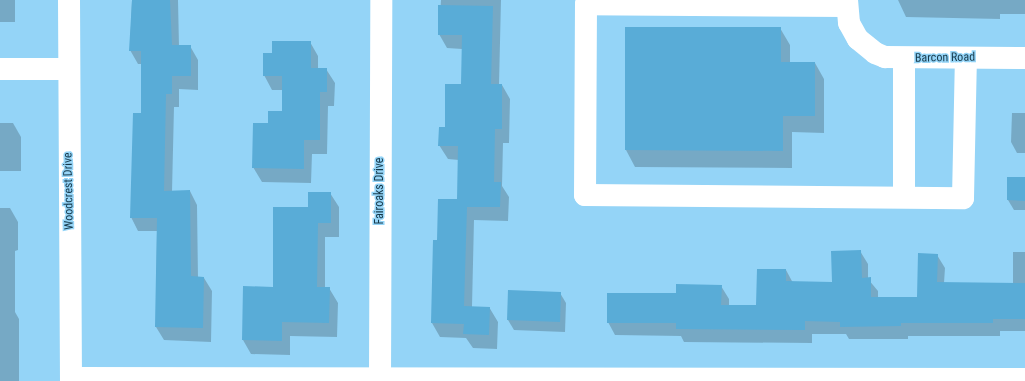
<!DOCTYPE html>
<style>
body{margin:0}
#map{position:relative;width:1025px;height:381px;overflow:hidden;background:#94d4f7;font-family:"Roboto Condensed",sans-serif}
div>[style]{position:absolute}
.shadow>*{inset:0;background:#0003}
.building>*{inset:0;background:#59acd7}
.minor>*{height:22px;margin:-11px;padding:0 11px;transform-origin:11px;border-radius:11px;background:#fff}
span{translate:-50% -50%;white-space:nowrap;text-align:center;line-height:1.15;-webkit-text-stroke:3px #94d4f7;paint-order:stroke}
.street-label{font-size:12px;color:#173a4c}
</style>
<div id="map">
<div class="shadow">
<div style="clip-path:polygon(0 0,15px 0,15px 22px,0 22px)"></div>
<div style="clip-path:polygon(132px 0,178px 0,179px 46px,190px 46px,198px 60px,198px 90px,179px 89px,179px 107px,174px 107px,172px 192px,190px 191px,197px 205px,198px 278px,204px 278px,212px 291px,211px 342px,164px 340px,156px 327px,157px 231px,138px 231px,131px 217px,142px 114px,142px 64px,138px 64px,130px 50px)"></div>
<div style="clip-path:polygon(441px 0,501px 0,499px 85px,502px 85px,510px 99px,509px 143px,503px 143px,502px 186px,509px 197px,508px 221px,474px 220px,472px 307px,489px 307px,498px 322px,497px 349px,473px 348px,466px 338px,440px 337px,432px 323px,434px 241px,438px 241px,458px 200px,459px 160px,448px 159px,439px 145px,462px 85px,462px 49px,447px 48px,439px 34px)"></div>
<div style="clip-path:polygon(898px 0,1025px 0,1025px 14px,1000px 14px,1000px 19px,906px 17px)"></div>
<div style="clip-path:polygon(626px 28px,780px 28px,790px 45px,790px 63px,815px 63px,824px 79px,824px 133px,792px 132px,792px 168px,635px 167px,626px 150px)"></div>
<div style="clip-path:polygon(310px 42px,318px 56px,318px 69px,326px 69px,335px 83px,334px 106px,328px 106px,327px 154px,312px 154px,311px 183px,262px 182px,253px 167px,283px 112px,283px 90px,272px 90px,264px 75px,273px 54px)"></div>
<div style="clip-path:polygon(1012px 113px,1025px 113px,1025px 153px,1017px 153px,1011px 142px)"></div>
<div style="clip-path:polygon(0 123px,13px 123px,21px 137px,21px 171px,0 171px)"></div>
<div style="clip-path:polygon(1025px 178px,1025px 210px,1014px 210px,1008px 200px)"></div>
<div style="clip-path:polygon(330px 193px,339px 207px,339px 237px,325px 237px,325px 288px,329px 288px,338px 303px,337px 337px,290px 336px,290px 355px,251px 354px,243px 340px,244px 287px,274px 288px,309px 208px)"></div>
<div style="clip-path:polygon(0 208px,10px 208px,18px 222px,18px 250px,15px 251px,15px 312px,19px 319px,19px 381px,0 381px)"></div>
<div style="clip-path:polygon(860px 251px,868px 264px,868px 279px,878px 291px,878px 298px,918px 298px,937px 255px,945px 268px,944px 283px,1013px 284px,1013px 252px,1025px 252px,1025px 331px,1000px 331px,1000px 336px,908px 336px,908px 339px,849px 339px,846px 334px,812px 334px,812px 343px,684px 342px,681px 336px,615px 335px,608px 322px,677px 294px,721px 286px,729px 299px,729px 306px,757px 306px,786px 270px,793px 283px,833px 283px)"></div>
<div style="clip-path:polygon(560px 293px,566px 303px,565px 332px,514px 330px,508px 320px)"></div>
</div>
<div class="building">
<div style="clip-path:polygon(132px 0,170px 0,172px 45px,191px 45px,191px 76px,172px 76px,172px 94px,166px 94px,164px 191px,190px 190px,191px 276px,204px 277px,203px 328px,155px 327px,157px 218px,130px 218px,133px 113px,141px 113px,141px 51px,129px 51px)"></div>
<div style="clip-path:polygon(438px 5px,493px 6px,491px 84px,502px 84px,502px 129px,495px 129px,494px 182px,501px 182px,500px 207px,467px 207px,464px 306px,490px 307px,489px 335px,463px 334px,464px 324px,431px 323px,433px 240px,437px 240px,438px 199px,457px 199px,458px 146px,438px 146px,439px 127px,445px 127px,445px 84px,461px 84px,462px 35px,438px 35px)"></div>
<div style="clip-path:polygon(625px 27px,781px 27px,781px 62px,815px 62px,815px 116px,783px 116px,783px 151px,625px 150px)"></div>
<div style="clip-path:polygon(272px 41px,311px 41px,311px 68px,327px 68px,327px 92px,320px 92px,320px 140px,304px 140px,304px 169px,252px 168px,253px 123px,268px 123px,268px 111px,282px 111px,282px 76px,263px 76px,263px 53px,272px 53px)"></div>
<div style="clip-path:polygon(1007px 177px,1025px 177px,1025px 201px,1007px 200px)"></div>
<div style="clip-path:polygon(308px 192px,331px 192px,331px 223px,318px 223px,317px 287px,330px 287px,329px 323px,282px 322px,282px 341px,242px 340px,243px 286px,273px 287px,273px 207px,308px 207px)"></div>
<div style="clip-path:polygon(861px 250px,862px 278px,871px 277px,871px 297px,917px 297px,918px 253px,938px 254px,937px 282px,1025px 283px,1025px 319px,993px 319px,993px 323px,901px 323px,901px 326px,840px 327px,840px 322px,805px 321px,805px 330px,676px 329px,676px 323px,607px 323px,607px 293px,676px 293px,676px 284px,722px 285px,721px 305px,756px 305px,757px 269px,786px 269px,786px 281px,832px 282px,831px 251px)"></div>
<div style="clip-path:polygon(508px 290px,561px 292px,560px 322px,507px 320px)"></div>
</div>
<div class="minor">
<div style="left:69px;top:0;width:381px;rotate:89.7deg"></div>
<div style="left:847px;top:0;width:23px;rotate:85deg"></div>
<div style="left:849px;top:23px;width:18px;rotate:61deg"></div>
<div style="left:858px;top:39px;width:22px;rotate:39deg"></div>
<div style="left:875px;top:53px;width:11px;rotate:22deg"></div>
<div style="left:885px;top:57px;width:140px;rotate:0.4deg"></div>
<div style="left:847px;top:6px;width:261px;rotate:-179.6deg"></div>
<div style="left:586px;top:4px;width:191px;rotate:90.3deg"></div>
<div style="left:585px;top:195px;width:378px;rotate:0.5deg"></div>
<div style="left:963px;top:198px;width:140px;rotate:-88.8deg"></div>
<div style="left:0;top:69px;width:68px"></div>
<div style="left:904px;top:197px;width:138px;rotate:-90deg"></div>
<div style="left:71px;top:378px;width:954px;rotate:0.06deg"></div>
<div style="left:380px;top:381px;width:381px;rotate:-89.8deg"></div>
</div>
<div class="street-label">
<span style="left:945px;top:58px;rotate:-1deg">Barcon Road</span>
<span style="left:69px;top:191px;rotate:-91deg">Woodcrest Drive</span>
<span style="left:380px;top:191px;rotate:-90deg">Fairoaks Drive</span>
</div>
</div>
